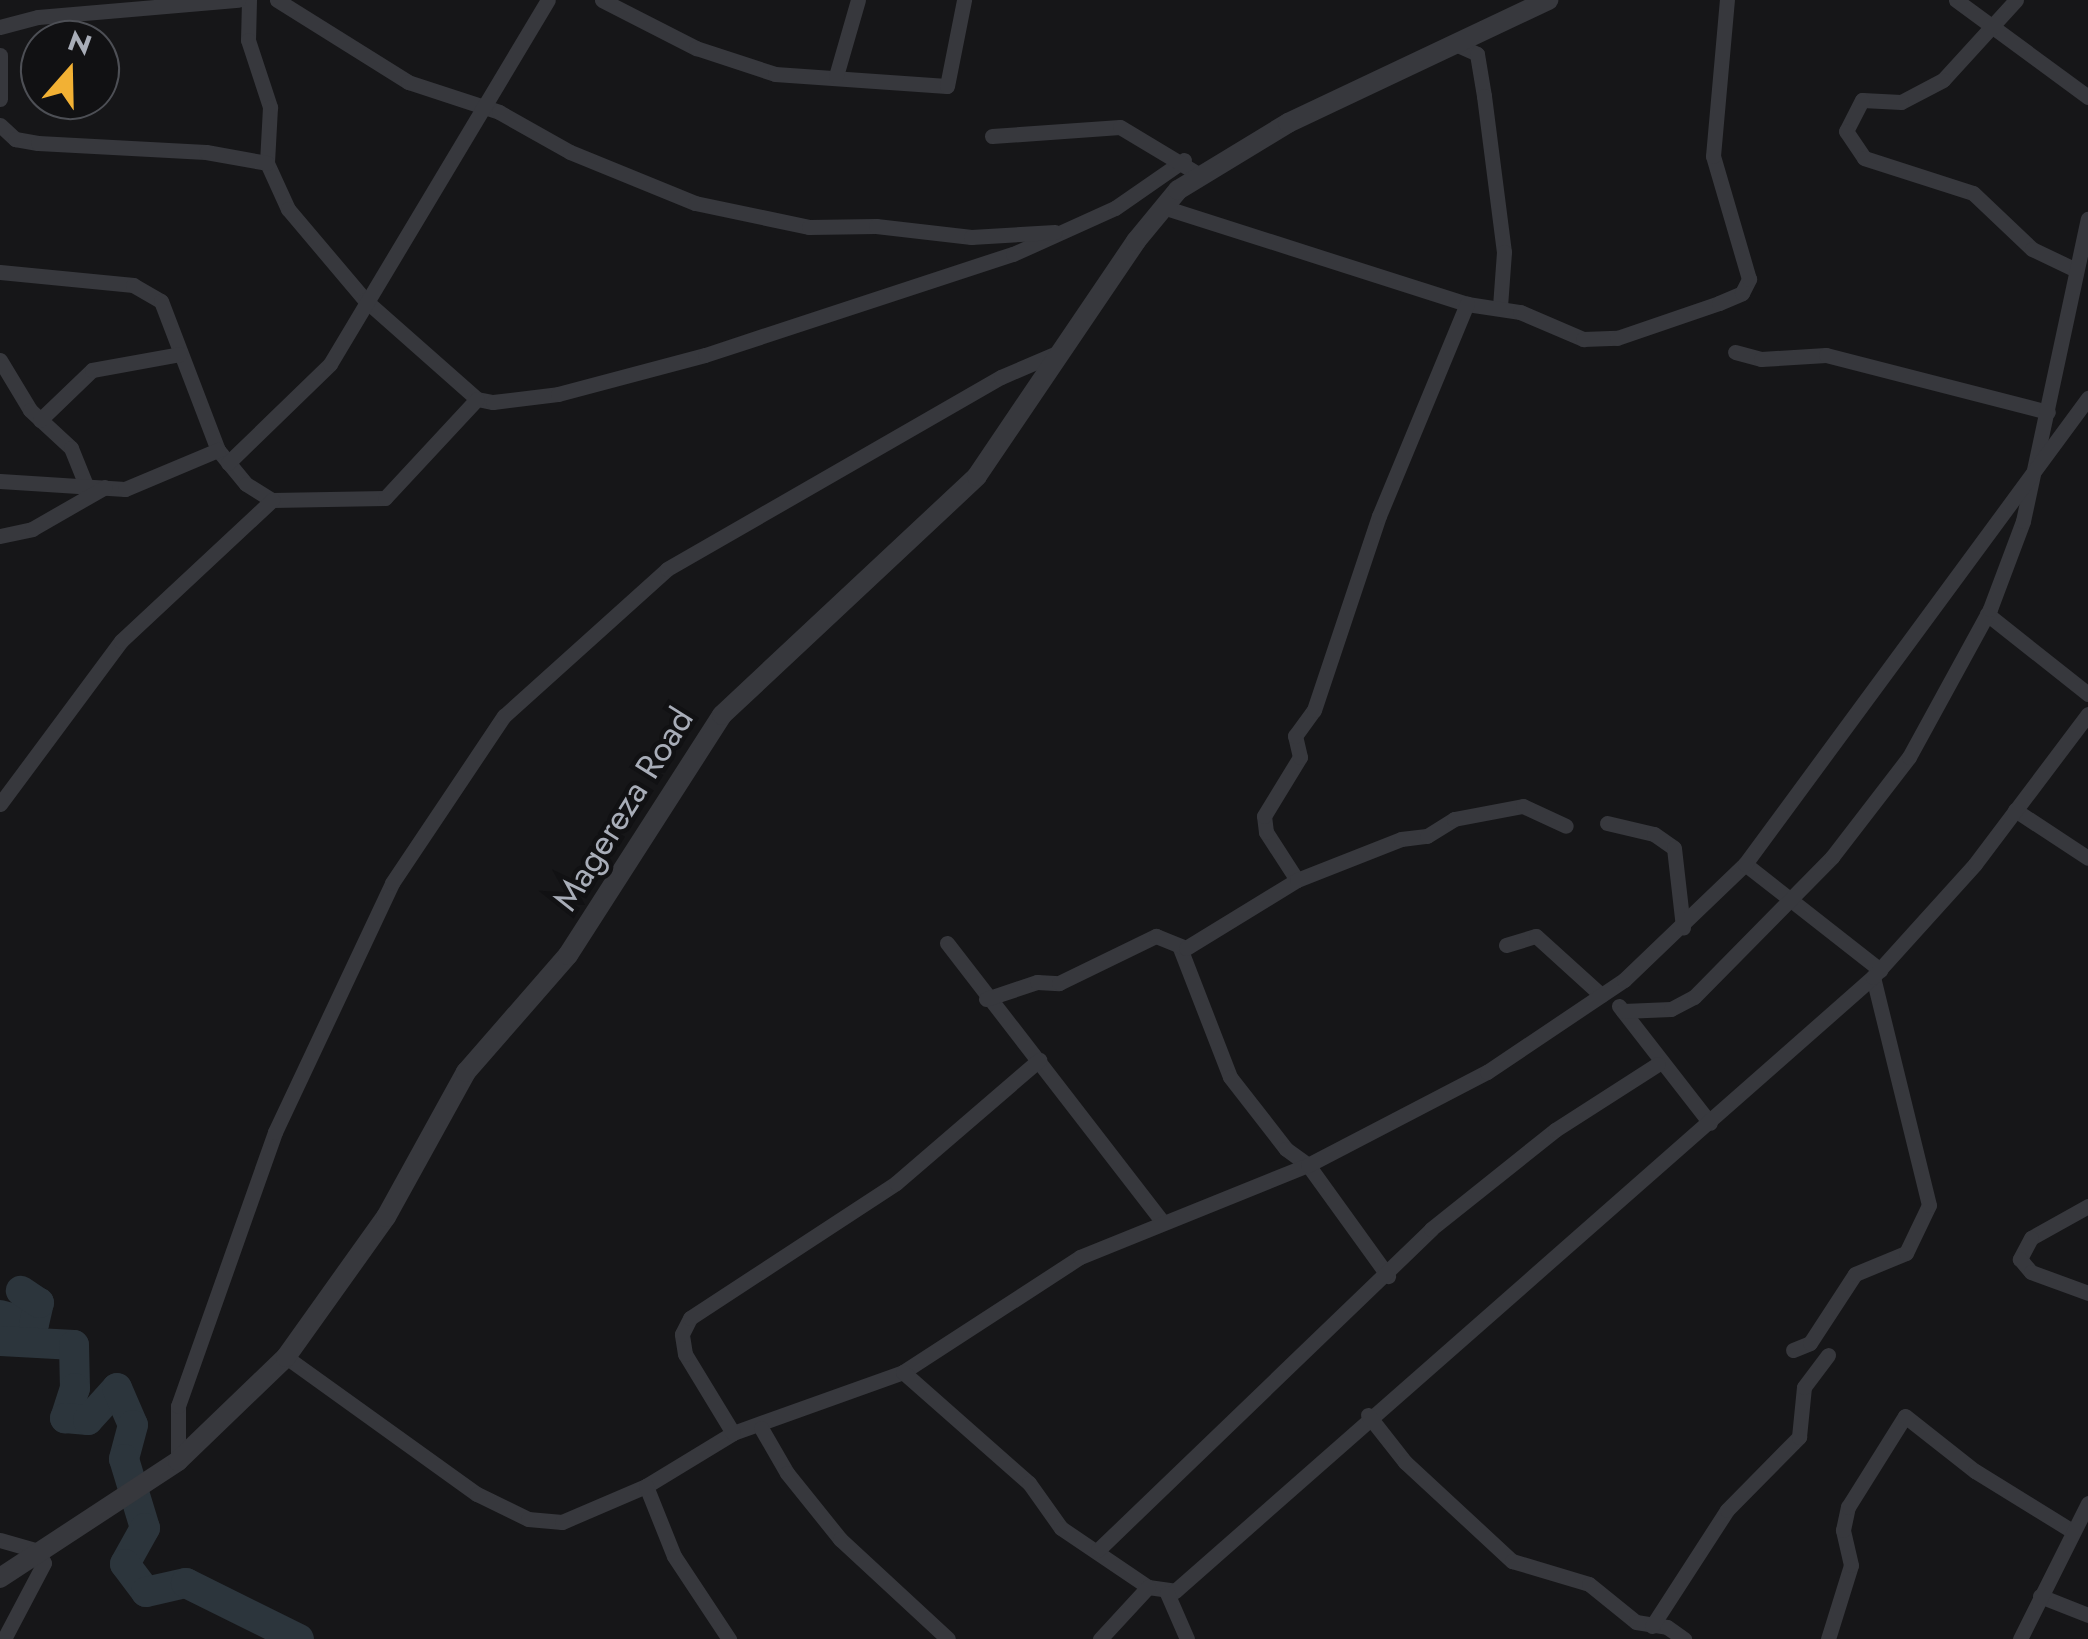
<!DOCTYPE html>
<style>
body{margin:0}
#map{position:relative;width:2088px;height:1639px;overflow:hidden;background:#161618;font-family:Jost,sans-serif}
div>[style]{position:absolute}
.river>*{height:30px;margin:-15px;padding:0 15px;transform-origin:15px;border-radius:15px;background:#2c353c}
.minor>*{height:15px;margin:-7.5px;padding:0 7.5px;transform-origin:7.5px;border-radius:7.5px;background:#37383d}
.tertiary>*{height:20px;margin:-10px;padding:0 10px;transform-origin:10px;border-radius:10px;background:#37383d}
span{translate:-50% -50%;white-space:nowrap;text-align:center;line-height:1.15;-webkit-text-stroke:9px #111113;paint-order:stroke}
.street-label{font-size:35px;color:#a8adb8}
.north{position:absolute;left:20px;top:20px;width:100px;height:100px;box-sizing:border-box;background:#111113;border:2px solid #4d4f55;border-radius:50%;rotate:20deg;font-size:28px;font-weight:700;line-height:40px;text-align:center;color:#a8adb8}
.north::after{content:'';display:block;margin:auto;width:35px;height:45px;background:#f2b134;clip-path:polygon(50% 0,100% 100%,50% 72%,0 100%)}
</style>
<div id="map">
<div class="river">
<div style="left:0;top:1315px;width:35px;rotate:15deg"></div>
<div style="left:34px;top:1324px;width:22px;rotate:-77deg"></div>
<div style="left:39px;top:1303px;width:22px;rotate:-146deg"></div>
<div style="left:0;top:1341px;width:74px;rotate:3.1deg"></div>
<div style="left:74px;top:1345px;width:43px;rotate:88.7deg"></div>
<div style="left:75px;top:1388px;width:32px;rotate:108deg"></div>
<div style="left:65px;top:1418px;width:23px;rotate:5deg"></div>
<div style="left:88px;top:1420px;width:43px;rotate:-47.8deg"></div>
<div style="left:117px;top:1388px;width:40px;rotate:66.6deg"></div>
<div style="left:133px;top:1425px;width:35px;rotate:105deg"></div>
<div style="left:124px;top:1459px;width:72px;rotate:73.1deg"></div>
<div style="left:145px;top:1528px;width:41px;rotate:119.1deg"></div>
<div style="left:125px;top:1564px;width:35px;rotate:53deg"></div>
<div style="left:146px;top:1592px;width:41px;rotate:-12.7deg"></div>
<div style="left:186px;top:1583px;width:126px;rotate:26.4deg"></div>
</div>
<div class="minor">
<div style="left:249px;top:0;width:40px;rotate:91.4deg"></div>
<div style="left:248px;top:40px;width:71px;rotate:71.8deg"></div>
<div style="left:270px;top:107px;width:56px;rotate:93.1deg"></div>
<div style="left:267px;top:163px;width:51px;rotate:65.5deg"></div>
<div style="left:288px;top:209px;width:119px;rotate:49.8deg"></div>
<div style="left:365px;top:300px;width:149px;rotate:41.5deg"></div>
<div style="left:477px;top:399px;width:16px;rotate:11deg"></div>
<div style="left:493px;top:402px;width:65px;rotate:-7deg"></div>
<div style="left:558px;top:394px;width:152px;rotate:-14.9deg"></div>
<div style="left:705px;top:355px;width:324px;rotate:-18.2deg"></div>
<div style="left:1013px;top:254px;width:112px;rotate:-24.3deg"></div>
<div style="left:1115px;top:208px;width:84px;rotate:-34.8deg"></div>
<div style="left:277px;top:0;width:155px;rotate:32deg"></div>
<div style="left:408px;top:82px;width:96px;rotate:18.2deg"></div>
<div style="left:499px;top:112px;width:81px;rotate:29.4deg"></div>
<div style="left:570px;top:152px;width:135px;rotate:22.2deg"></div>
<div style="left:695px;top:203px;width:116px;rotate:11.9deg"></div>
<div style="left:809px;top:227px;width:67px;rotate:-0.9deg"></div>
<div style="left:876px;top:226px;width:96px;rotate:6.6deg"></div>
<div style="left:971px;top:237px;width:84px;rotate:-3.4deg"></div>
<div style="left:602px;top:0;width:106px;rotate:27.1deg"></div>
<div style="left:696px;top:48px;width:83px;rotate:18.2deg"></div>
<div style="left:775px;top:74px;width:172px;rotate:4deg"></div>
<div style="left:947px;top:86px;width:88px;rotate:-78.8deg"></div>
<div style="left:1956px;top:0;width:164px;rotate:36.3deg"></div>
<div style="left:2016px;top:0;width:108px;rotate:132.4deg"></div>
<div style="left:1943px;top:80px;width:47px;rotate:152.4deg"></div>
<div style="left:1901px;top:102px;width:39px;rotate:-177deg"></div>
<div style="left:1862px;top:100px;width:35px;rotate:117deg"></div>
<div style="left:1846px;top:131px;width:32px;rotate:56deg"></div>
<div style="left:1864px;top:158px;width:114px;rotate:17.8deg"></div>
<div style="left:1973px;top:193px;width:81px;rotate:43.5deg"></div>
<div style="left:2032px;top:249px;width:47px;rotate:25.5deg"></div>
<div style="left:0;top:27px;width:39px;rotate:-15deg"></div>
<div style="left:38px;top:17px;width:201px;rotate:-4.9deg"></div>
<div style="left:1455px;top:44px;width:24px;rotate:24deg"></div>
<div style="left:1477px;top:54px;width:43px;rotate:80.5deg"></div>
<div style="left:1484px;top:96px;width:157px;rotate:82.7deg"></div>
<div style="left:1504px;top:252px;width:55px;rotate:94.2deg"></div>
<div style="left:0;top:55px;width:44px;rotate:90deg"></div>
<div style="left:836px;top:76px;width:79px;rotate:-73.9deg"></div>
<div style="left:0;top:125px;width:21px;rotate:43deg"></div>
<div style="left:15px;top:139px;width:23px;rotate:10deg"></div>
<div style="left:38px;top:143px;width:168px;rotate:3.1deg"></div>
<div style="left:206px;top:152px;width:62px;rotate:10.2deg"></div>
<div style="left:992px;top:136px;width:128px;rotate:-4deg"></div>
<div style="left:1120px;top:127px;width:93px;rotate:31deg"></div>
<div style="left:1163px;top:207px;width:319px;rotate:17.7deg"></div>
<div style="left:1467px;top:304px;width:54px;rotate:8.6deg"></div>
<div style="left:1520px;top:312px;width:69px;rotate:23.2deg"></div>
<div style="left:1583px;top:339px;width:34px;rotate:-2deg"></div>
<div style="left:1617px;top:338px;width:108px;rotate:-18.9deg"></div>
<div style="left:1719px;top:303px;width:25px;rotate:-23deg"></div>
<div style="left:1742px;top:293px;width:16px;rotate:-63deg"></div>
<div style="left:1749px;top:279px;width:128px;rotate:-106.3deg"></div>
<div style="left:1713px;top:156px;width:157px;rotate:-84.9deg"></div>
<div style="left:0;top:272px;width:134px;rotate:5.6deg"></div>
<div style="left:133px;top:285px;width:32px;rotate:30deg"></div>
<div style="left:161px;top:301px;width:160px;rotate:69.1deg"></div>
<div style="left:218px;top:450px;width:44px;rotate:50.5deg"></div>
<div style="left:246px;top:484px;width:31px;rotate:32deg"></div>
<div style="left:272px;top:500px;width:113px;rotate:-1deg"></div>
<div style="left:385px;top:498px;width:135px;rotate:-47.1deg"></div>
<div style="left:1735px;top:352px;width:27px;rotate:15deg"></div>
<div style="left:1761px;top:359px;width:65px;rotate:-3.5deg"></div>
<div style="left:1826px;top:355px;width:229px;rotate:14.4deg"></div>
<div style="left:0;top:360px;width:58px;rotate:59deg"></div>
<div style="left:30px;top:410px;width:56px;rotate:42.8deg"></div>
<div style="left:71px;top:448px;width:38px;rotate:68deg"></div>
<div style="left:40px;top:420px;width:72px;rotate:-43.9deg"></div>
<div style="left:92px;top:370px;width:89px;rotate:-10.3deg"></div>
<div style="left:228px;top:463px;width:142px;rotate:-44.1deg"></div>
<div style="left:330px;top:364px;width:424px;rotate:-59.1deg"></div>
<div style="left:0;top:481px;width:125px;rotate:3.7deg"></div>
<div style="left:125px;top:489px;width:101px;rotate:-22.8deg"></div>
<div style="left:0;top:536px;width:33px;rotate:-12deg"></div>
<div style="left:32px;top:529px;width:84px;rotate:-29.9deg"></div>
<div style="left:1987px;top:614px;width:129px;rotate:38.4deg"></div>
<div style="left:0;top:804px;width:203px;rotate:-53.4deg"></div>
<div style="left:121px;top:641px;width:207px;rotate:-43deg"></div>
<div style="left:2015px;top:810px;width:87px;rotate:33.3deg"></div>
<div style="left:1607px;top:823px;width:48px;rotate:13.2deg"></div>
<div style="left:1654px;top:834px;width:24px;rotate:35deg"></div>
<div style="left:1674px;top:848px;width:80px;rotate:83.5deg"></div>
<div style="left:1745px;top:864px;width:172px;rotate:38.1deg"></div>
<div style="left:1297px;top:880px;width:57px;rotate:-122.9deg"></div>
<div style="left:1266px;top:832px;width:16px;rotate:-97deg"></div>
<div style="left:1264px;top:816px;width:69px;rotate:-58.6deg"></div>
<div style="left:1300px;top:757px;width:22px;rotate:-103deg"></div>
<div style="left:1295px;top:736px;width:32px;rotate:-54deg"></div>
<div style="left:1314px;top:710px;width:205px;rotate:-71.5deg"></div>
<div style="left:1379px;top:516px;width:230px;rotate:-67.5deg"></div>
<div style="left:947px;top:943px;width:351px;rotate:52.3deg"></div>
<div style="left:1506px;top:945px;width:31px;rotate:-17deg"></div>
<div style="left:1536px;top:936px;width:88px;rotate:42.2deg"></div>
<div style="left:1180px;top:948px;width:138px;rotate:68.8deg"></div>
<div style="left:1230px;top:1077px;width:91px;rotate:52.1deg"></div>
<div style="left:1286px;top:1149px;width:27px;rotate:36deg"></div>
<div style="left:1308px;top:1165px;width:137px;rotate:54.2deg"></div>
<div style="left:986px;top:999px;width:54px;rotate:-18.4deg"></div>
<div style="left:1037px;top:982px;width:22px;rotate:3deg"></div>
<div style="left:1059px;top:983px;width:108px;rotate:-25.9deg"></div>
<div style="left:1156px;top:936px;width:32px;rotate:22deg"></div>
<div style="left:1186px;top:948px;width:130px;rotate:-31.5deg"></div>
<div style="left:1297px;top:880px;width:112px;rotate:-21.5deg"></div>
<div style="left:1401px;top:839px;width:26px;rotate:-7deg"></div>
<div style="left:1427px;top:836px;width:32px;rotate:-32deg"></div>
<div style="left:1454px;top:819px;width:70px;rotate:-10.7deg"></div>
<div style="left:1523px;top:806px;width:47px;rotate:24.9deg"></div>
<div style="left:1619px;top:1006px;width:148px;rotate:52.1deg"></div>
<div style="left:1623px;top:1011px;width:48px;rotate:-2.4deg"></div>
<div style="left:1671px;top:1009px;width:26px;rotate:-28deg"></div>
<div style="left:1694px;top:997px;width:197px;rotate:-45.4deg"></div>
<div style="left:1832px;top:857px;width:126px;rotate:-52.4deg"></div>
<div style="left:1909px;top:757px;width:169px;rotate:-61.3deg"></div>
<div style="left:1990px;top:609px;width:94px;rotate:-69.4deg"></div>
<div style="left:2023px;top:521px;width:309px;rotate:-77.9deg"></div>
<div style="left:2088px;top:1206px;width:65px;rotate:150.7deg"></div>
<div style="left:2031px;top:1238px;width:24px;rotate:118deg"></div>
<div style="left:2020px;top:1259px;width:17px;rotate:50deg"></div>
<div style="left:2031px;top:1272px;width:61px;rotate:20.2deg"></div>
<div style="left:1793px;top:1350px;width:18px;rotate:-22deg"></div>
<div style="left:1810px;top:1343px;width:82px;rotate:-56.9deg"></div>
<div style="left:1855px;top:1274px;width:55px;rotate:-22.4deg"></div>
<div style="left:1906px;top:1253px;width:53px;rotate:-64.4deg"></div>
<div style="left:1929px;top:1205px;width:235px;rotate:-103.8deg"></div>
<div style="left:286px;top:1357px;width:235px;rotate:35.7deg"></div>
<div style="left:477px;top:1494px;width:57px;rotate:26.1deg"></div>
<div style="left:528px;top:1519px;width:34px;rotate:5deg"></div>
<div style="left:562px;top:1522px;width:91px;rotate:-23.2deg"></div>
<div style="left:646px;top:1486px;width:102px;rotate:-31.3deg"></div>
<div style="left:733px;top:1433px;width:181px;rotate:-19.7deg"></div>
<div style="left:903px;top:1372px;width:211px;rotate:-33deg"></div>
<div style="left:1080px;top:1257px;width:246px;rotate:-22deg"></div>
<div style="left:1308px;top:1165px;width:202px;rotate:-27.5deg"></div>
<div style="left:1487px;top:1072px;width:165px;rotate:-33.9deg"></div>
<div style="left:1624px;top:980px;width:168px;rotate:-43.8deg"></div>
<div style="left:1745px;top:864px;width:579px;rotate:-53.65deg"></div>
<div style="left:903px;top:1372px;width:168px;rotate:41.4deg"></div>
<div style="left:1029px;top:1483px;width:55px;rotate:54.6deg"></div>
<div style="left:1061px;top:1528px;width:105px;rotate:34.1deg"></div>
<div style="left:1148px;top:1587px;width:27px;rotate:8deg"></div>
<div style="left:1175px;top:1591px;width:930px;rotate:-41.34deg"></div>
<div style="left:1873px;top:977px;width:152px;rotate:-47.9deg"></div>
<div style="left:1975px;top:864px;width:188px;rotate:-53deg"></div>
<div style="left:1368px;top:1415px;width:60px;rotate:51.8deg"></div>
<div style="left:1405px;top:1462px;width:146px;rotate:42.8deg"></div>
<div style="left:1512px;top:1561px;width:80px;rotate:16.6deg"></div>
<div style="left:1589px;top:1584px;width:60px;rotate:39deg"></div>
<div style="left:1636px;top:1622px;width:31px;rotate:9deg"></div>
<div style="left:1667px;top:1627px;width:21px;rotate:35deg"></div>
<div style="left:761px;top:1428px;width:52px;rotate:60deg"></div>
<div style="left:787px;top:1473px;width:85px;rotate:51.2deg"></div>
<div style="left:840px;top:1539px;width:147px;rotate:42.8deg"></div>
<div style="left:733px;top:1433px;width:92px;rotate:-121.3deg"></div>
<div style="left:685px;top:1354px;width:20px;rotate:-99deg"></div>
<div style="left:682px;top:1334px;width:18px;rotate:-63deg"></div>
<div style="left:690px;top:1318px;width:246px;rotate:-33.2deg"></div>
<div style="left:896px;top:1183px;width:189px;rotate:-40.7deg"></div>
<div style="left:178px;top:1461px;width:55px;rotate:-90deg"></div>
<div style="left:178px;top:1406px;width:291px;rotate:-70.5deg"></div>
<div style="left:275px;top:1132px;width:275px;rotate:-64.8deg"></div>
<div style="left:392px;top:883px;width:201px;rotate:-56.2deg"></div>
<div style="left:504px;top:716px;width:219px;rotate:-42deg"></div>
<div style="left:667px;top:569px;width:385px;rotate:-29.9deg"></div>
<div style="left:1001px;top:377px;width:63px;rotate:-23.3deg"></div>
<div style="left:646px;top:1486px;width:75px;rotate:68.2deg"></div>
<div style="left:674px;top:1556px;width:100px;rotate:56.5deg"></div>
<div style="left:0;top:1540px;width:40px;rotate:16deg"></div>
<div style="left:38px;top:1551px;width:13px;rotate:63deg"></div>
<div style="left:44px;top:1563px;width:86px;rotate:117.8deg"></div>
<div style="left:1098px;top:1550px;width:463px;rotate:-43.9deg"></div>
<div style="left:1431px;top:1229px;width:159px;rotate:-38.6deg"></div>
<div style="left:1555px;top:1130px;width:122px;rotate:-32.7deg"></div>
<div style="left:1167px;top:1593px;width:50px;rotate:66.5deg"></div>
<div style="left:2040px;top:1596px;width:52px;rotate:21.6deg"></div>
<div style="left:1652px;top:1626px;width:138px;rotate:-57.1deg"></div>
<div style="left:1727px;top:1510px;width:103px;rotate:-45.4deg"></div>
<div style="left:1799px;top:1437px;width:50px;rotate:-84.3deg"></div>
<div style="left:1804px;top:1387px;width:40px;rotate:-53deg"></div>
<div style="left:1100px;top:1639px;width:71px;rotate:-47.3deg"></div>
<div style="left:1828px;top:1639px;width:77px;rotate:-72.7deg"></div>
<div style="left:1851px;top:1565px;width:36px;rotate:-103deg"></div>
<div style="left:1843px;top:1530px;width:24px;rotate:-78deg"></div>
<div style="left:1848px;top:1507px;width:107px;rotate:-57.9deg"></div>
<div style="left:1905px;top:1416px;width:89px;rotate:38.2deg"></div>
<div style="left:1975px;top:1471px;width:114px;rotate:31.7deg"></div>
<div style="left:2020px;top:1639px;width:152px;rotate:-63.4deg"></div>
</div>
<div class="tertiary">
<div style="left:0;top:1578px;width:213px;rotate:-33.3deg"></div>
<div style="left:178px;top:1461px;width:150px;rotate:-43.9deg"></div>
<div style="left:286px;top:1357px;width:172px;rotate:-54.5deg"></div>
<div style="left:386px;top:1217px;width:166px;rotate:-61.1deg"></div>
<div style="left:466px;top:1072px;width:155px;rotate:-48.9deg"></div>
<div style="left:568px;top:955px;width:285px;rotate:-57.3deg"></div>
<div style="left:722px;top:715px;width:349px;rotate:-43.1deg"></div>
<div style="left:977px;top:476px;width:284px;rotate:-55.9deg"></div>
<div style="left:1136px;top:241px;width:66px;rotate:-50.5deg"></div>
<div style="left:1178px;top:190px;width:129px;rotate:-31.3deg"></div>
<div style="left:1288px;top:123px;width:288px;rotate:-25.3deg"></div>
</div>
<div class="street-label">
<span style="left:623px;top:809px;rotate:-58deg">Magereza Road</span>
</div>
<div class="north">N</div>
</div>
